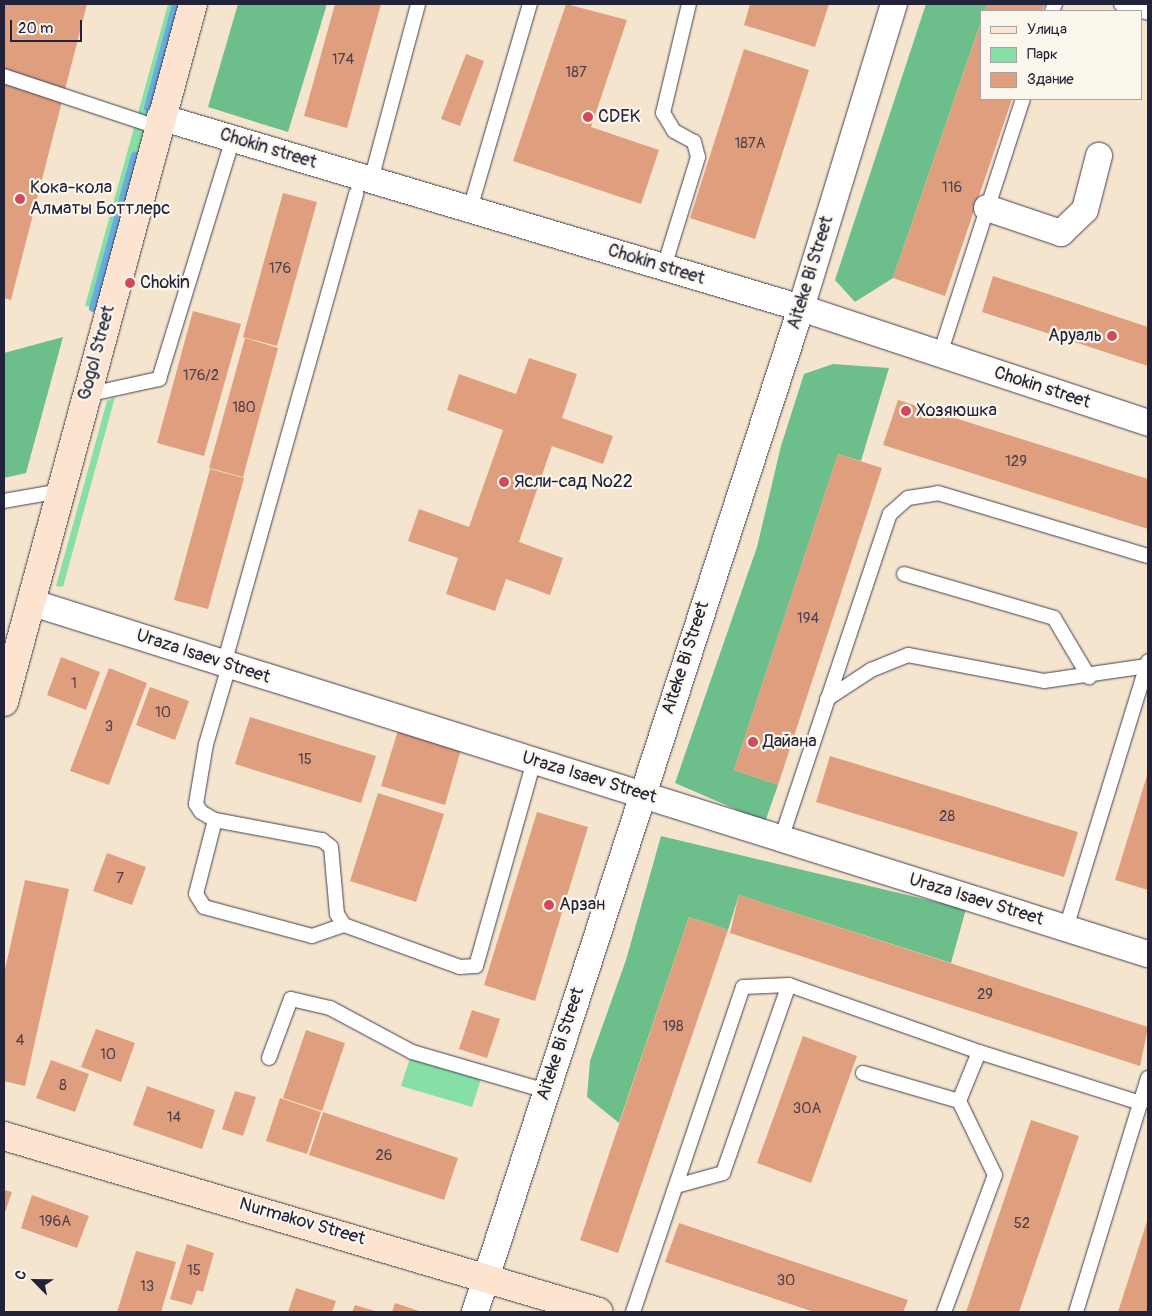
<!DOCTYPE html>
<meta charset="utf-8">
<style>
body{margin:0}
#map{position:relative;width:1152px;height:1316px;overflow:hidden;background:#f6e5ce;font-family:Pangolin,sans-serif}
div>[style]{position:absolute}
.green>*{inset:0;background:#86e0a6}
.forest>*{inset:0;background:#6cbe8b}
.stream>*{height:8px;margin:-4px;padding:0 4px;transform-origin:4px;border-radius:4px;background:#69adde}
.building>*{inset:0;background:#df9e7e}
.roads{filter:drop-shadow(0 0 1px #423f51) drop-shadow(0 0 1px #423f51)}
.lane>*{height:14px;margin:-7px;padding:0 7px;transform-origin:7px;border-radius:7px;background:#fff}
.street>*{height:26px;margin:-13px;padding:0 13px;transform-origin:13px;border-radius:13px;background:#fff}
.secondary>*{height:28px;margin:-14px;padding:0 14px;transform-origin:14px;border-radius:14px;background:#fde4d0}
.dots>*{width:14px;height:14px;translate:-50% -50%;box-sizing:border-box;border:2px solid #fbf7ec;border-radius:50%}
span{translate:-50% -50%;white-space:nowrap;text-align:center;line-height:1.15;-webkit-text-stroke:4.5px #fbf7ec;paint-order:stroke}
.number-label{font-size:15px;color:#51414c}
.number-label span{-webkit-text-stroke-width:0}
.poi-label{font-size:18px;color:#22223b}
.left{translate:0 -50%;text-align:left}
.right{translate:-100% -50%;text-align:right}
.street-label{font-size:18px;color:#22223b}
.frame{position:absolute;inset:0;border:5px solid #22223b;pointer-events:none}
.legend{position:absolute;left:980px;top:10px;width:162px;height:90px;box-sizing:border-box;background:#fbf7ec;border:1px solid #a4a2a5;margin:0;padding:6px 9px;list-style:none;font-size:15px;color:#22223b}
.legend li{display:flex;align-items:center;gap:10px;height:25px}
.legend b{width:25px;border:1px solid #a4a2a5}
.north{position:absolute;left:10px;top:1256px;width:50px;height:50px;-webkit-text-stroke:4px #fbf7ec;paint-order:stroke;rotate:293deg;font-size:14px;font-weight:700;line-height:20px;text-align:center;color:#22223b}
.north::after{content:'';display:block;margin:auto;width:18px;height:22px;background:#22223b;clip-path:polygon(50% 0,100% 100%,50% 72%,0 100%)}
.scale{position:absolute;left:10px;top:20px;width:72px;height:22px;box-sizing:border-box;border:2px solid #22223b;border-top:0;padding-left:6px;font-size:15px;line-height:18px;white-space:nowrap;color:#22223b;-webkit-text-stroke:4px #fbf7ec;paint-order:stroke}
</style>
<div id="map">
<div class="green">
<div style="clip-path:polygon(168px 4px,180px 4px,96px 308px,85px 306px)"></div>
<div style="clip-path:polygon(115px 397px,63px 587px,56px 586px,107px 401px)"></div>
<div style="clip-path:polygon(412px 1052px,483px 1073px,472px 1107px,401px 1086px)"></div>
</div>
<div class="forest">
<div style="clip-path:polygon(238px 4px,327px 4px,288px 132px,208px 107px)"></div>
<div style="clip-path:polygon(926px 4px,987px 4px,893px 278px,855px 302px,835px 280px)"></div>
<div style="clip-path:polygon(63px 337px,26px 473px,4px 478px,4px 353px)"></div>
<div style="clip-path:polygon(833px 364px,889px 368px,861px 461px,838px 454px,734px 770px,778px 785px,765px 822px,675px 783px,757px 547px,781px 446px,804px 374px)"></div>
<div style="clip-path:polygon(661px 836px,966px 909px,951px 963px,739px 895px,728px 930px,689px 917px,619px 1123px,587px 1097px,590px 1061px,626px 960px)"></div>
</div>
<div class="stream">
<div style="left:148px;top:108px;width:108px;rotate:-74.9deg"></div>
<div style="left:93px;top:308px;width:158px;rotate:-74.6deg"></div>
</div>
<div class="building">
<div style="clip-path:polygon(4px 4px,87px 4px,11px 300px,4px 298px)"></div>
<div style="clip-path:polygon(335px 4px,381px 4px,347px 128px,304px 116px)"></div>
<div style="clip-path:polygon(566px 4px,627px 20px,591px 127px,659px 150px,641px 204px,513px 161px)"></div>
<div style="clip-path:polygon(750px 4px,829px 4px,815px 47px,744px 25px)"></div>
<div style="clip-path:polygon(987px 4px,1045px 4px,1042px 11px,984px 11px)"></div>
<div style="clip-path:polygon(981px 22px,981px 99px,1012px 99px,945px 296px,893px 278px)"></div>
<div style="clip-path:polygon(744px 49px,809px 70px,755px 239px,690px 218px)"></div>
<div style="clip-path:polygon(466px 54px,484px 61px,460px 126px,441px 119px)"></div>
<div style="clip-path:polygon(283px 193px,317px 202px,277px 346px,243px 337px)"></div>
<div style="clip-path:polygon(993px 276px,1148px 327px,1148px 366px,982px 312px)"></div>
<div style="clip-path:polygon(193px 311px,241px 324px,204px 456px,157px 443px)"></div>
<div style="clip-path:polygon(245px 338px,278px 348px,243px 477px,209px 468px)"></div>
<div style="clip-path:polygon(529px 358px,577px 374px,562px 418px,613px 436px,603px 464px,552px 446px,519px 542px,563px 558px,550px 595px,506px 579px,495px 611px,446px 594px,458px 558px,408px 541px,419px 509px,469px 527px,503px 430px,447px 410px,459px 374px,516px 394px)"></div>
<div style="clip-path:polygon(898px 400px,1148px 479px,1148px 529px,883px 445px)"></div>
<div style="clip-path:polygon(838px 454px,882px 468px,778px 785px,734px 770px)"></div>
<div style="clip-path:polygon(210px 469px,244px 478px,208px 609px,174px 600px)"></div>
<div style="clip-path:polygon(61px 657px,100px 672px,86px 710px,47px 695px)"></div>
<div style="clip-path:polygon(109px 668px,147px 683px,109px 785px,70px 771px)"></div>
<div style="clip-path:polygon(150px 687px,189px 701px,175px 740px,136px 725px)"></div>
<div style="clip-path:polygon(250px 717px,376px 756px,361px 803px,235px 764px)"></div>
<div style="clip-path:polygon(399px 727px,462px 746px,445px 805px,381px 786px)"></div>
<div style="clip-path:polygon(830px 756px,1078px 832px,1064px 877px,816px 802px)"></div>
<div style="clip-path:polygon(1148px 772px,1148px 890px,1115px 880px)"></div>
<div style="clip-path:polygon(378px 793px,444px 814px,416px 902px,350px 881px)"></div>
<div style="clip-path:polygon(537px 812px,588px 827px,535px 1001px,484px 985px)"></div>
<div style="clip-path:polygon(107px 853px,146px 867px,132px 905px,93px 891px)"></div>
<div style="clip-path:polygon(25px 880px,69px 889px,25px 1086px,4px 1081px,4px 974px)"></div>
<div style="clip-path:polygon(739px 895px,1148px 1027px,1140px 1066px,730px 933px)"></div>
<div style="clip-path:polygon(689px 917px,728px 930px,618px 1253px,580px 1240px)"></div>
<div style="clip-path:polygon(472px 1010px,500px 1019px,487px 1058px,459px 1049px)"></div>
<div style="clip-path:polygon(96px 1029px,135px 1043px,121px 1082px,81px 1067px)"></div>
<div style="clip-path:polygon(306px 1030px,345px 1043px,322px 1111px,283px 1098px)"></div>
<div style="clip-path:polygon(803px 1036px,857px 1056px,811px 1183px,757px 1163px)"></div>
<div style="clip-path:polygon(51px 1060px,89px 1074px,75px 1112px,36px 1098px)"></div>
<div style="clip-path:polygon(147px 1086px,215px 1110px,202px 1149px,133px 1125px)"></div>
<div style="clip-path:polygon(235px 1091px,256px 1097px,243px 1136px,222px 1129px)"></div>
<div style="clip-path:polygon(280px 1098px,321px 1112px,307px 1154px,266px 1141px)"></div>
<div style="clip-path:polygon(323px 1112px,458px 1158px,444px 1200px,309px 1155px)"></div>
<div style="clip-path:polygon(1031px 1120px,1079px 1136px,1019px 1312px,966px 1312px)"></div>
<div style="clip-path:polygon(4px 1190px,12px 1192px,4px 1215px)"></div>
<div style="clip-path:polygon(32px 1195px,89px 1216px,77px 1248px,21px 1228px)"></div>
<div style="clip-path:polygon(1148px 1218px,1148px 1312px,1118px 1312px)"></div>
<div style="clip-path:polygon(679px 1223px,908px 1300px,903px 1312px,814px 1312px,665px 1262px)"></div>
<div style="clip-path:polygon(187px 1244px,214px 1253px,203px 1292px,197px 1290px,192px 1305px,170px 1299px)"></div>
<div style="clip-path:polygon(136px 1251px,176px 1262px,161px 1312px,117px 1312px)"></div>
<div style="clip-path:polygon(296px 1288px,336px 1301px,332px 1312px,288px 1312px)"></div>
<div style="clip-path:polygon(395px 1303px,422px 1312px,392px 1312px)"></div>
<div style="clip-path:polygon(355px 1305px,378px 1312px,352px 1312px)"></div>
</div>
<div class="roads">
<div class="lane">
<div style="left:1121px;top:4px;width:28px;rotate:18deg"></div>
<div style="left:1052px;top:11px;width:8px;rotate:-67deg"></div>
<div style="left:4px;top:76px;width:161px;rotate:18.4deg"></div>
<div style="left:371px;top:180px;width:182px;rotate:-75deg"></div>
<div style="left:470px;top:209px;width:214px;rotate:-73.7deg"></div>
<div style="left:664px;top:267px;width:115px;rotate:-72.8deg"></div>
<div style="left:698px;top:157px;width:16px;rotate:-105deg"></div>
<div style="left:694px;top:142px;width:23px;rotate:-151deg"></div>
<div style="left:674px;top:131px;width:21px;rotate:-121deg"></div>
<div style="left:663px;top:113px;width:112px;rotate:-76.6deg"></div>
<div style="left:940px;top:354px;width:268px;rotate:-72deg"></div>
<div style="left:86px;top:395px;width:75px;rotate:-12.4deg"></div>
<div style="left:159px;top:379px;width:251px;rotate:-72.9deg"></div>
<div style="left:4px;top:501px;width:57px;rotate:-10.1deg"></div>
<div style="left:904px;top:574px;width:156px;rotate:16.3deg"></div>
<div style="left:1054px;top:618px;width:69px;rotate:59.3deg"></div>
<div style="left:224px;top:664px;width:489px;rotate:-74.3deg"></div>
<div style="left:229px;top:666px;width:81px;rotate:106.4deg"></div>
<div style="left:206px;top:744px;width:61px;rotate:99.5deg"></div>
<div style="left:196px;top:804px;width:9px;rotate:58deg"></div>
<div style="left:201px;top:812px;width:16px;rotate:30deg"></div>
<div style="left:215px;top:820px;width:109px;rotate:10.6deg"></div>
<div style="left:322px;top:840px;width:11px;rotate:38deg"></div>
<div style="left:331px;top:847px;width:67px;rotate:84.9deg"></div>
<div style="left:337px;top:914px;width:13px;rotate:58deg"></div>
<div style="left:344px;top:925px;width:123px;rotate:19.9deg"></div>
<div style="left:460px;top:967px;width:16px;rotate:-4deg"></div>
<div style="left:476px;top:966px;width:213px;rotate:-74.2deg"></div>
<div style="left:827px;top:699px;width:53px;rotate:-33.4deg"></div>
<div style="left:871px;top:670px;width:40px;rotate:-22deg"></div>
<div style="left:908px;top:655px;width:138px;rotate:10.8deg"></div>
<div style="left:1044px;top:681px;width:104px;rotate:-8.3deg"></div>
<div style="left:215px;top:820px;width:76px;rotate:104.4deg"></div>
<div style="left:196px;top:894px;width:15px;rotate:58deg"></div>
<div style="left:204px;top:907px;width:112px;rotate:15deg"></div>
<div style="left:312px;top:936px;width:34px;rotate:-19deg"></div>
<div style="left:781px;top:839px;width:343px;rotate:-71.5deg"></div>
<div style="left:890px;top:514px;width:24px;rotate:-42deg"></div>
<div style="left:908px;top:498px;width:30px;rotate:-9deg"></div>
<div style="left:938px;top:493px;width:219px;rotate:16.7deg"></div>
<div style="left:1066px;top:928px;width:279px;rotate:-72.9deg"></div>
<div style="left:979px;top:1052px;width:170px;rotate:17.5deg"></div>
<div style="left:269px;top:1058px;width:63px;rotate:-69.6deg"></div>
<div style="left:291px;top:999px;width:40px;rotate:13deg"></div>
<div style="left:330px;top:1008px;width:93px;rotate:28.2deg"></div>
<div style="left:412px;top:1052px;width:140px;rotate:16.2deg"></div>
<div style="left:863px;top:1073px;width:100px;rotate:16.3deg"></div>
<div style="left:676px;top:1186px;width:49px;rotate:-15.5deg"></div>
<div style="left:723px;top:1173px;width:199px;rotate:-70.7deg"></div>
<div style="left:633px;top:1312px;width:343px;rotate:-71.3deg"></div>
<div style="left:743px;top:987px;width:46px;rotate:-2.5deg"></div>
<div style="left:789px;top:985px;width:201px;rotate:19.4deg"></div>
<div style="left:979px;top:1052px;width:53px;rotate:112.2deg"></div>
<div style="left:959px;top:1101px;width:82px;rotate:64.1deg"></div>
<div style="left:995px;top:1175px;width:146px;rotate:110.4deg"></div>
<div style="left:1076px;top:1312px;width:245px;rotate:-72.9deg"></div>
</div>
<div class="street">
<div style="left:160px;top:117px;width:669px;rotate:16.59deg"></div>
<div style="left:801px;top:308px;width:366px;rotate:18.3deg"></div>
<div style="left:987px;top:208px;width:78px;rotate:18.7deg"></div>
<div style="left:1061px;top:233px;width:33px;rotate:-44deg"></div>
<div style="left:1085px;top:210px;width:56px;rotate:-75.5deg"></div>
<div style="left:30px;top:602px;width:1172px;rotate:17.48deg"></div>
<div style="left:475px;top:1312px;width:1056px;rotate:-72.01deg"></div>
<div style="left:801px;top:308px;width:318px;rotate:-73deg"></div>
</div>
<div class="secondary">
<div style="left:4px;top:702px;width:723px;rotate:-74.85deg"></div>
<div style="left:4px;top:1136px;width:620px;rotate:16.48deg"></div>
</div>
</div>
<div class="dots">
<div style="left:588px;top:117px;background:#d1495b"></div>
<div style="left:20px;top:199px;background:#d1495b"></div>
<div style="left:130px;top:283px;background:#d1495b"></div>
<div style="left:1112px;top:336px;background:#d1495b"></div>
<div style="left:906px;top:411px;background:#d1495b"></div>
<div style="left:504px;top:482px;background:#d1495b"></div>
<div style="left:753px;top:742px;background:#d1495b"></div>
<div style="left:549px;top:905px;background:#d1495b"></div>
</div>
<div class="number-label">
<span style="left:343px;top:60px">174</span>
<span style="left:576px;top:73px">187</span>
<span style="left:750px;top:144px">187А</span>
<span style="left:952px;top:188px">116</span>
<span style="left:280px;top:269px">176</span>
<span style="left:201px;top:376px">176/2</span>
<span style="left:244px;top:408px">180</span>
<span style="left:1016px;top:462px">129</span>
<span style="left:808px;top:619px">194</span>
<span style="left:74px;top:684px">1</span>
<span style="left:163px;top:713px">10</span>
<span style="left:109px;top:727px">3</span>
<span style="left:305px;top:760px">15</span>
<span style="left:947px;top:817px">28</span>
<span style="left:120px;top:879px">7</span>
<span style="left:985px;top:995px">29</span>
<span style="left:673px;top:1027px">198</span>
<span style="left:20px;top:1041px">4</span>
<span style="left:108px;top:1055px">10</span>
<span style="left:63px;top:1086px">8</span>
<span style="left:807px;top:1109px">30А</span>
<span style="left:174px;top:1118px">14</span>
<span style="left:384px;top:1156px">26</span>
<span style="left:55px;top:1222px">196А</span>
<span style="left:1022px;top:1224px">52</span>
<span style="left:194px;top:1271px">15</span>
<span style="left:786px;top:1281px">30</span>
<span style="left:147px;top:1287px">13</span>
</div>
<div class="poi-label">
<span class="left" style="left:598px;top:117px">CDEK</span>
<span class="left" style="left:30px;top:199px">Кока-кола<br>Алматы Боттлерс</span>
<span class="left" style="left:140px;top:283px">Chokin</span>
<span class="right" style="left:1102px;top:336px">Аруаль</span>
<span class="left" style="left:916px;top:411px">Хозяюшка</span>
<span class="left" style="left:514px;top:482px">Ясли-сад №22</span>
<span class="left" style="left:763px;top:742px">Дайана</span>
<span class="left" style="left:559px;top:905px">Арзан</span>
</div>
<div class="street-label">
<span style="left:268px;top:149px;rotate:17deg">Chokin street</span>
<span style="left:656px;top:265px;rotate:17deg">Chokin street</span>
<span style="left:811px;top:273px;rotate:-73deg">Aiteke Bi Street</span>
<span style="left:97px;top:353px;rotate:-75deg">Gogol Street</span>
<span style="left:1042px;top:388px;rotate:18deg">Chokin street</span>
<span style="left:203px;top:657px;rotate:18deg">Uraza Isaev Street</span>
<span style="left:686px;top:658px;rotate:-72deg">Aiteke Bi Street</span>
<span style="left:589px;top:778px;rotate:17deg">Uraza Isaev Street</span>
<span style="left:976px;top:900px;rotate:17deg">Uraza Isaev Street</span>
<span style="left:561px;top:1044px;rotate:-72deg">Aiteke Bi Street</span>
<span style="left:302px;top:1222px;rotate:16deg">Nurmakov Street</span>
</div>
<div class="frame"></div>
<ul class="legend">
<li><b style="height:6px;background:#fde4d0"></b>Улица</li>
<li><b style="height:14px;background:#86e0a6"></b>Парк</li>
<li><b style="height:14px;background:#df9e7e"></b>Здание</li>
</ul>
<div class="north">С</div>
<div class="scale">20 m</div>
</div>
